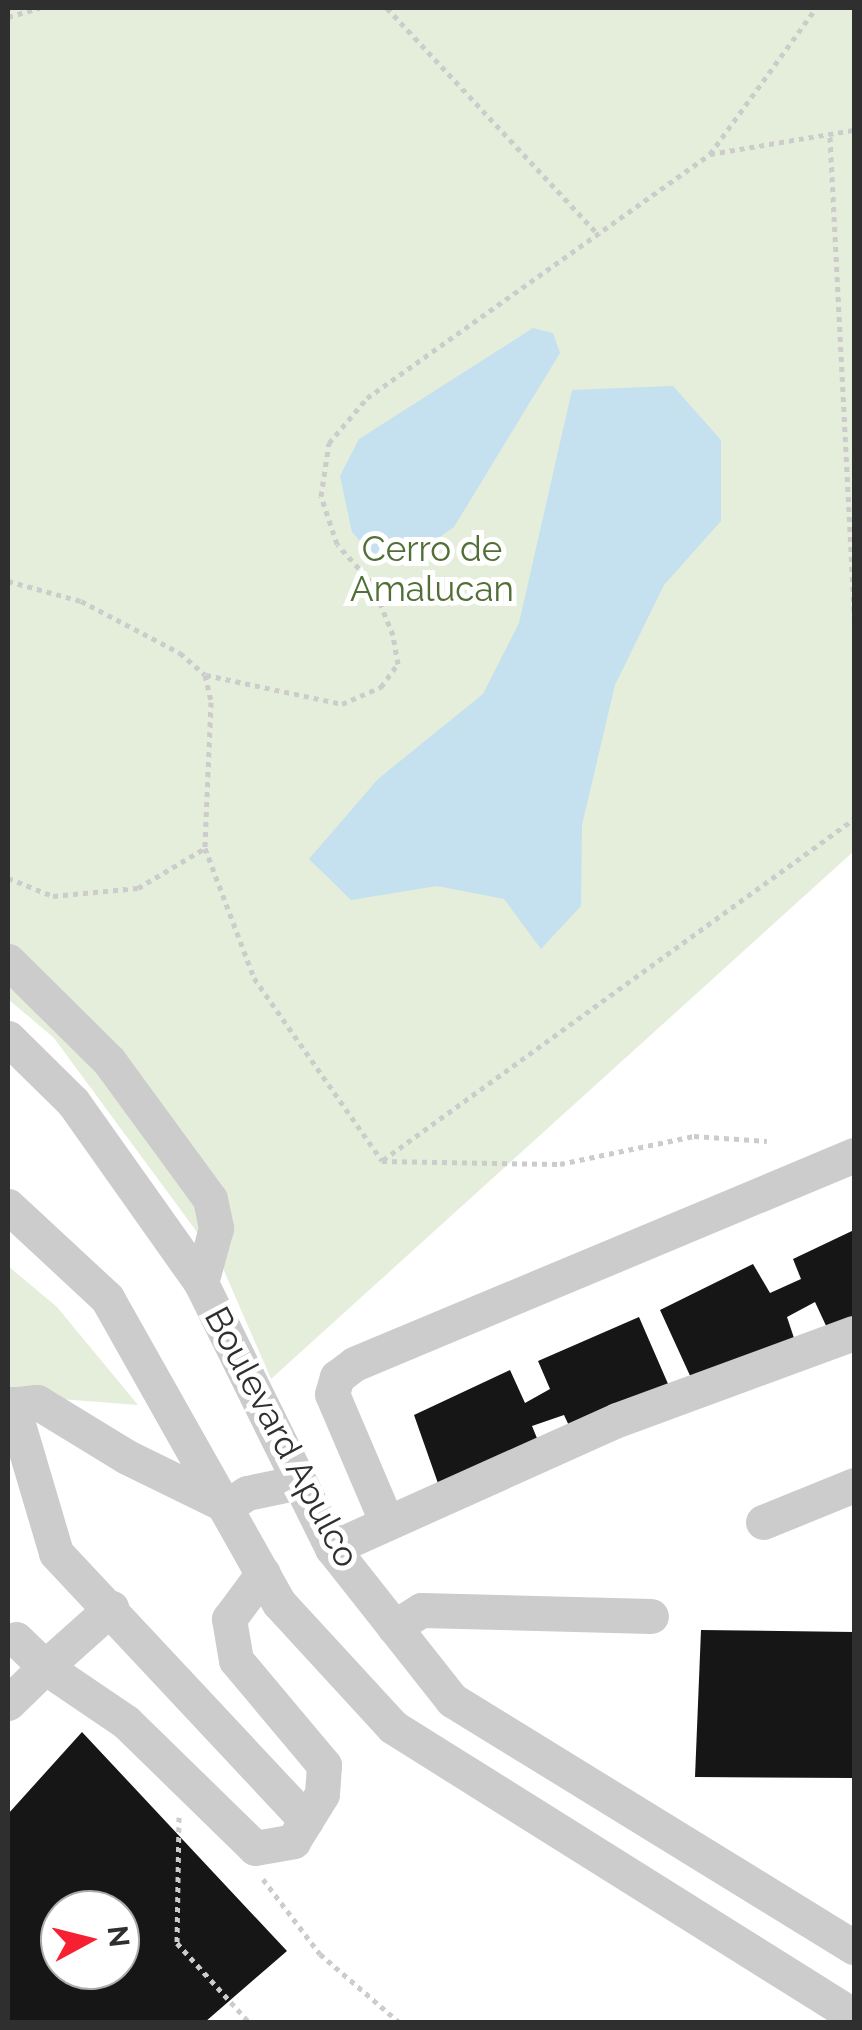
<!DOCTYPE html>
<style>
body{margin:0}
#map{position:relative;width:862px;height:2030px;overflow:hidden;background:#fff;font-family:Raleway,sans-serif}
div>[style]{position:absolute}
.green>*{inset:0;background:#e5eedb}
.water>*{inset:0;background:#c5e0ef}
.building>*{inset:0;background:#161616}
.path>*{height:5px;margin-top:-2.5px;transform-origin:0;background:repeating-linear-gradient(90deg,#ccc 0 5px,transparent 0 10px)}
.minor>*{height:35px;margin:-17.5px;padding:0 17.5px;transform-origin:17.5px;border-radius:17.5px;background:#ccc}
span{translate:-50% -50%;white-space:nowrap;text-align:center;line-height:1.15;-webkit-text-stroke:10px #fff;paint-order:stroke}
.park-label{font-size:35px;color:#526f37}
.street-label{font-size:35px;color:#2f2f2f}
.frame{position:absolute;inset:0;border:10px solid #2f2f2f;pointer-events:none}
.north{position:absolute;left:40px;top:1890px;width:100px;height:100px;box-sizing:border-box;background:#fff;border:2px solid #acacac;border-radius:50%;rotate:83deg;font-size:28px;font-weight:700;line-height:40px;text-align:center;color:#2f2f2f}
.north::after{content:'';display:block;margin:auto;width:35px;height:45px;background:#f72033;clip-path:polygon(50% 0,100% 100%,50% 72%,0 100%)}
</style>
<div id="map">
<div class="green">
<div style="clip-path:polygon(8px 8px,854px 8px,854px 851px,271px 1379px,222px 1266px,54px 1038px,8px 999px)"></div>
<div style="clip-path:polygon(8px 1266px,57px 1307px,138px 1405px,8px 1395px)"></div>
</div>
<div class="water">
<div style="clip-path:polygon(533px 328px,553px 333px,560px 353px,454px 527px,408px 559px,373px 555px,352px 532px,340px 476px,359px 439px)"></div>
<div style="clip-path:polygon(673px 386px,721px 440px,721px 521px,664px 585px,615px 685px,582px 825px,581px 906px,541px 949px,504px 899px,437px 886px,351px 900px,309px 859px,378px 779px,483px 694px,519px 623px,572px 390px)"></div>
</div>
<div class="building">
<div style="clip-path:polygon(854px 1230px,854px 1318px,828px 1330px,815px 1302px,787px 1317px,794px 1338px,692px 1380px,660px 1310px,753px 1264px,770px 1293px,801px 1279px,793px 1259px)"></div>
<div style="clip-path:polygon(639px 1317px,672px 1393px,571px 1430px,564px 1415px,532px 1426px,539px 1443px,440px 1489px,414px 1415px,510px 1370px,525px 1403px,550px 1389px,538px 1361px)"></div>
<div style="clip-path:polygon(701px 1630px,854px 1632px,854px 1778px,695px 1777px)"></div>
<div style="clip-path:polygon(evenodd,82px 1732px,287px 1951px,205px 2022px,8px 2022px,8px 1814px,82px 1732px,60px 1910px,120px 1910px,120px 1970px,60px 1970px,60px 1910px)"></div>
</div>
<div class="path">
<div style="left:387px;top:8px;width:311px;rotate:47deg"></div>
<div style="left:8px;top:17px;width:33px;rotate:-16deg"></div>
<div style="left:830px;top:137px;width:483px;rotate:87.1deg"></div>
<div style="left:710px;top:154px;width:146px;rotate:-9.5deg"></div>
<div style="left:8px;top:581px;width:76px;rotate:15.3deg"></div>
<div style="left:81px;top:601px;width:112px;rotate:27.7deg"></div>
<div style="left:180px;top:653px;width:33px;rotate:41deg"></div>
<div style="left:205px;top:675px;width:28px;rotate:77deg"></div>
<div style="left:211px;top:702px;width:146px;rotate:92.4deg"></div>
<div style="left:205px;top:848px;width:139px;rotate:69.3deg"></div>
<div style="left:254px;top:978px;width:223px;rotate:55deg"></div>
<div style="left:382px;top:1161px;width:178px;rotate:1deg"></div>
<div style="left:560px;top:1164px;width:137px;rotate:-11.8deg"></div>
<div style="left:694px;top:1136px;width:73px;rotate:3.9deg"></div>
<div style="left:206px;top:675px;width:139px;rotate:12deg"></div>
<div style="left:342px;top:704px;width:43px;rotate:-23.6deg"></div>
<div style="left:381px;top:687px;width:29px;rotate:-54deg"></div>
<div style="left:398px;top:664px;width:29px;rotate:-100deg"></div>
<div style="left:393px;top:635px;width:56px;rotate:-112deg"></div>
<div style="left:372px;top:583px;width:52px;rotate:-131.9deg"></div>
<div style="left:337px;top:544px;width:51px;rotate:-108.4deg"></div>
<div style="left:321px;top:496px;width:54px;rotate:-81.4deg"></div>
<div style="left:329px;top:443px;width:59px;rotate:-49.8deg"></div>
<div style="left:367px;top:398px;width:421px;rotate:-35.4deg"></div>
<div style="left:710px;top:154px;width:180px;rotate:-54deg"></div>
<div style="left:8px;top:878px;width:48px;rotate:21.8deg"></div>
<div style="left:53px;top:896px;width:85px;rotate:-5.4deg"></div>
<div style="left:138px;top:888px;width:78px;rotate:-30.8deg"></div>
<div style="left:383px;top:1160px;width:581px;rotate:-35.9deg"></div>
<div style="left:179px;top:1817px;width:126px;rotate:90.9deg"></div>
<div style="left:177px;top:1943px;width:107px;rotate:47.7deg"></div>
<div style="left:263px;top:1879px;width:94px;rotate:52.8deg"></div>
<div style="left:320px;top:1954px;width:104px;rotate:40.7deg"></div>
</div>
<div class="minor">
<div style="left:8px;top:961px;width:142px;rotate:44.7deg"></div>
<div style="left:109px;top:1061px;width:171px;rotate:53.8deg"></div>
<div style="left:210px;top:1199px;width:30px;rotate:78deg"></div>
<div style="left:216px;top:1228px;width:57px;rotate:105.3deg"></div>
<div style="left:8px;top:1038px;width:91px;rotate:44.6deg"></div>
<div style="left:73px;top:1102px;width:222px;rotate:54.7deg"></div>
<div style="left:201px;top:1283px;width:296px;rotate:63.7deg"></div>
<div style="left:332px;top:1548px;width:194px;rotate:51.7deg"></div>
<div style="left:452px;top:1700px;width:472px;rotate:31.6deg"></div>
<div style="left:8px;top:1206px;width:135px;rotate:42.9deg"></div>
<div style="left:107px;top:1298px;width:350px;rotate:60.6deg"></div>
<div style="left:279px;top:1603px;width:168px;rotate:47.4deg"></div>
<div style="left:393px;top:1727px;width:544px;rotate:32.08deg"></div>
<div style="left:12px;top:1404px;width:155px;rotate:73.5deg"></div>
<div style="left:56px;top:1553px;width:366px;rotate:46.9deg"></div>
<div style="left:8px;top:1405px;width:29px;rotate:-6deg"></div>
<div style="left:37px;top:1402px;width:105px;rotate:31.4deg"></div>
<div style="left:127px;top:1457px;width:111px;rotate:26.1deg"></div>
<div style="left:227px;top:1506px;width:24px;rotate:-33deg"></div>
<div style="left:247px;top:1493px;width:53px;rotate:-11.9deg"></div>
<div style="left:763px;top:1522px;width:98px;rotate:-22.1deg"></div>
<div style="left:387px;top:1523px;width:140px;rotate:-113.1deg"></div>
<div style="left:332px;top:1394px;width:18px;rotate:-74deg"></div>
<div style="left:337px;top:1377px;width:21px;rotate:-37deg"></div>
<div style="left:354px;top:1364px;width:542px;rotate:-22.68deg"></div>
<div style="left:332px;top:1548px;width:312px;rotate:-24.2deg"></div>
<div style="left:617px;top:1420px;width:252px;rotate:-20.2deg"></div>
<div style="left:394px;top:1627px;width:32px;rotate:-32deg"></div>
<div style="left:421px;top:1610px;width:230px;rotate:1.5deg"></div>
<div style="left:16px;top:1639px;width:40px;rotate:44deg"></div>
<div style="left:45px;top:1667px;width:89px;rotate:-41.8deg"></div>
<div style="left:8px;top:1703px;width:52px;rotate:-44.2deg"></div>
<div style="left:45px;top:1667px;width:98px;rotate:34.2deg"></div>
<div style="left:126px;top:1722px;width:180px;rotate:44.3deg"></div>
<div style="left:255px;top:1848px;width:39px;rotate:-10deg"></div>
<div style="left:293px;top:1841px;width:55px;rotate:-58.3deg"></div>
<div style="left:322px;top:1794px;width:29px;rotate:-86deg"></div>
<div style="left:324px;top:1765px;width:137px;rotate:-130deg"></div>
<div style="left:236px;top:1660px;width:42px;rotate:-99.7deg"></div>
<div style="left:229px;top:1619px;width:57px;rotate:-53.5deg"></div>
</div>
<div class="park-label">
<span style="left:432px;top:569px">Cerro de<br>Amalucan</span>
</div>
<div class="street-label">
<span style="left:282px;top:1437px;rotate:62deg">Boulevard Apulco</span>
</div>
<div class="frame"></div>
<div class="north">N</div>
</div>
